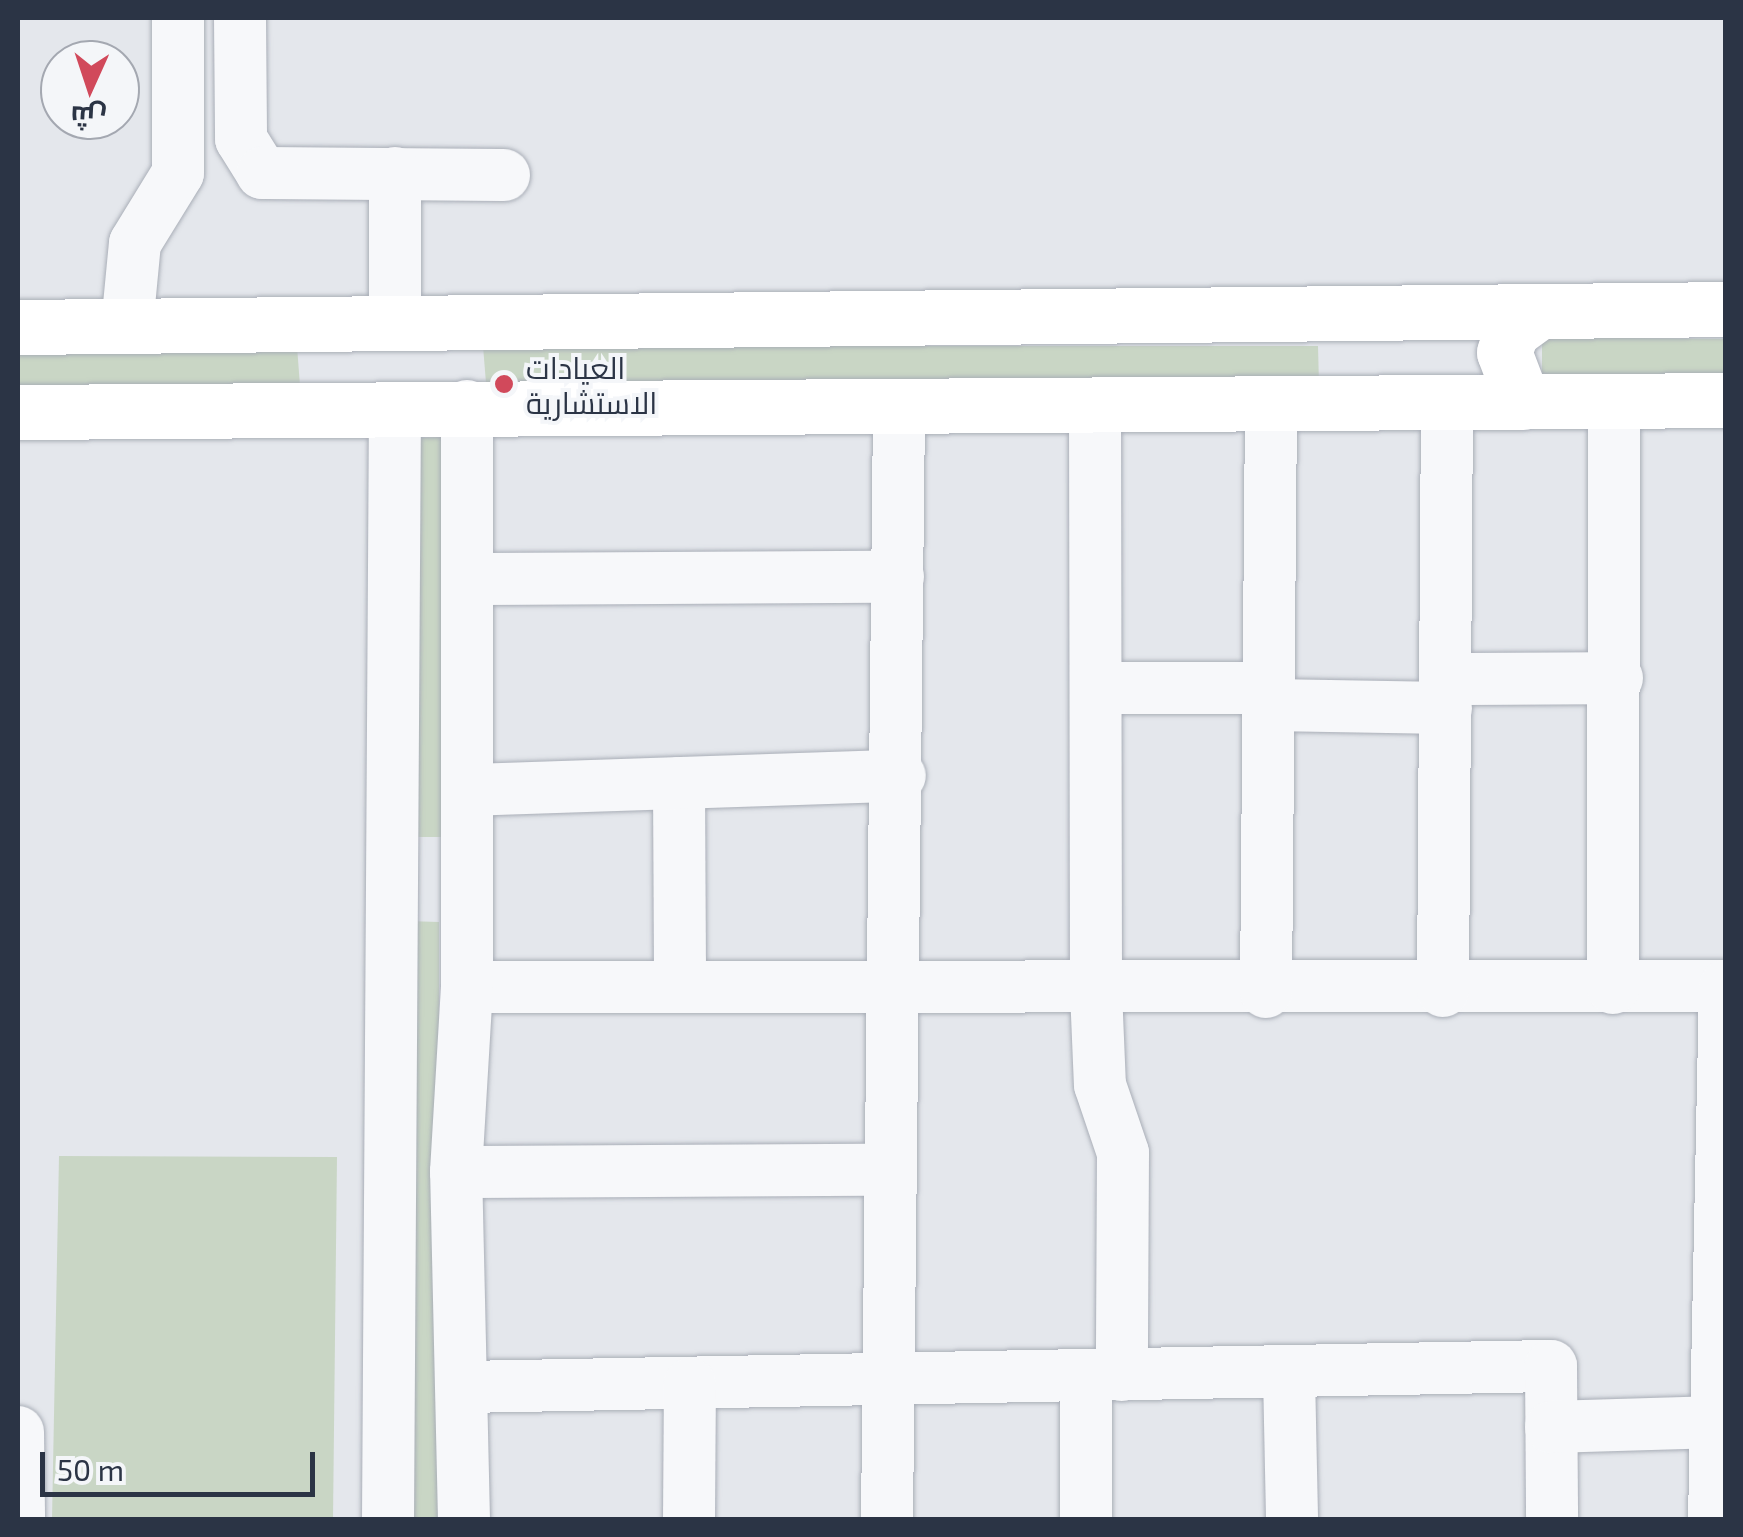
<!DOCTYPE html>
<meta charset="utf-8">
<style>
body{margin:0}
#map{position:relative;width:1743px;height:1537px;overflow:hidden;background:#e4e7ec;font-family:"Exo 2",Cairo,sans-serif}
div>[style]{position:absolute}
.green>*{inset:0;background:#c9d6c5}
.roads{filter:drop-shadow(0 0 2px #a9aeb7) drop-shadow(0 0 2px #a9aeb7)}
.minor>*{height:52px;margin:-26px;padding:0 26px;transform-origin:26px;border-radius:26px;background:#f7f8fa}
.major>*{height:55px;margin:-27.5px;padding:0 27.5px;transform-origin:27.5px;border-radius:27.5px;background:#fff}
.dots>*{width:28px;height:28px;translate:-50% -50%;box-sizing:border-box;border:5px solid #f4f6f9;border-radius:50%}
span{translate:-50% -50%;white-space:nowrap;text-align:center;line-height:1.15;-webkit-text-stroke:8px #f4f6f9;paint-order:stroke}
.poi-label{font-size:30px;color:#2b3445}
.left{translate:0 -50%;text-align:left}
.frame{position:absolute;inset:0;border:20px solid #2b3445;pointer-events:none}
.north{position:absolute;left:40px;top:40px;width:100px;height:100px;box-sizing:border-box;background:#f4f6f9;border:2px solid #a4a8b1;border-radius:50%;rotate:183deg;font-size:28px;font-weight:700;line-height:40px;text-align:center;color:#2b3445}
.north::after{content:'';display:block;margin:auto;width:35px;height:45px;background:#d1495b;clip-path:polygon(50% 0,100% 100%,50% 72%,0 100%)}
.scale{position:absolute;left:40px;top:1452px;width:275px;height:45px;box-sizing:border-box;border:5px solid #2b3445;border-top:0;padding-left:12px;font-size:30px;line-height:35px;white-space:nowrap;color:#2b3445;-webkit-text-stroke:8px #f4f6f9;paint-order:stroke}
</style>
<div id="map">
<div class="green">
<div style="clip-path:polygon(1542px 337px,1725px 339px,1725px 376px,1542px 374px)"></div>
<div style="clip-path:polygon(18px 346px,297px 346px,300px 386px,18px 387px)"></div>
<div style="clip-path:polygon(483px 346px,1318px 346px,1319px 385px,486px 383px)"></div>
<div style="clip-path:polygon(446px 437px,447px 837px,408px 837px,409px 438px)"></div>
<div style="clip-path:polygon(406px 921px,439px 922px,439px 1519px,405px 1520px)"></div>
<div style="clip-path:polygon(59px 1156px,337px 1157px,333px 1519px,52px 1519px)"></div>
</div>
<div class="roads">
<div class="minor">
<div style="left:240px;top:18px;width:121px;rotate:89.5deg"></div>
<div style="left:241px;top:139px;width:40px;rotate:58deg"></div>
<div style="left:262px;top:173px;width:242px;rotate:0.5deg"></div>
<div style="left:395px;top:323px;width:150px;rotate:-90deg"></div>
<div style="left:127px;top:326px;width:83px;rotate:-84.5deg"></div>
<div style="left:135px;top:243px;width:82px;rotate:-58.4deg"></div>
<div style="left:178px;top:173px;width:155px;rotate:-90deg"></div>
<div style="left:1095px;top:407px;width:584px;rotate:89.9deg"></div>
<div style="left:1096px;top:991px;width:94px;rotate:87.6deg"></div>
<div style="left:1100px;top:1085px;width:72px;rotate:71.3deg"></div>
<div style="left:1123px;top:1153px;width:222px;rotate:90.3deg"></div>
<div style="left:467px;top:579px;width:431px;rotate:-0.3deg"></div>
<div style="left:1449px;top:679px;width:168px;rotate:-0.3deg"></div>
<div style="left:1096px;top:688px;width:174px"></div>
<div style="left:1271px;top:705px;width:175px;rotate:1deg"></div>
<div style="left:679px;top:783px;width:202px;rotate:89.7deg"></div>
<div style="left:469px;top:790px;width:431px;rotate:-1.9deg"></div>
<div style="left:467px;top:987px;width:1259px;rotate:-0.05deg"></div>
<div style="left:1613px;top:988px;width:587px;rotate:-89.9deg"></div>
<div style="left:1443px;top:991px;width:590px;rotate:-89.61deg"></div>
<div style="left:1266px;top:992px;width:587px;rotate:-89.51deg"></div>
<div style="left:456px;top:1172px;width:431px;rotate:-0.3deg"></div>
<div style="left:1289px;top:1374px;width:146px;rotate:88.8deg"></div>
<div style="left:465px;top:1387px;width:1086px;rotate:-1.11deg"></div>
<div style="left:1551px;top:1366px;width:154px;rotate:89.6deg"></div>
<div style="left:1551px;top:1427px;width:166px;rotate:-1.7deg"></div>
<div style="left:18px;top:1432px;width:88px;rotate:89.3deg"></div>
<div style="left:388px;top:1520px;width:1112px;rotate:-89.64deg"></div>
<div style="left:464px;top:1520px;width:348px;rotate:-91.3deg"></div>
<div style="left:456px;top:1172px;width:185px;rotate:-86.6deg"></div>
<div style="left:467px;top:987px;width:581px;rotate:-90deg"></div>
<div style="left:689px;top:1520px;width:136px;rotate:-89.6deg"></div>
<div style="left:887px;top:1520px;width:1111px;rotate:-89.38deg"></div>
<div style="left:1086px;top:1520px;width:143px;rotate:-90deg"></div>
<div style="left:1714px;top:1520px;width:534px;rotate:-88.82deg"></div>
</div>
<div class="major">
<div style="left:18px;top:327px;width:1708px;rotate:-0.6deg"></div>
<div style="left:1523px;top:402px;width:53px;rotate:-110.8deg"></div>
<div style="left:1504px;top:352px;width:22px;rotate:-69deg"></div>
<div style="left:1512px;top:331px;width:34px;rotate:-36deg"></div>
<div style="left:18px;top:412px;width:1708px;rotate:-0.4deg"></div>
</div>
</div>
<div class="dots">
<div style="left:504px;top:384px;background:#d1495b"></div>
</div>
<div class="poi-label">
<span class="left" style="left:526px;top:384px">العيادات<br>الاستشارية</span>
</div>
<div class="frame"></div>
<div class="north">ش</div>
<div class="scale">50 m</div>
</div>
